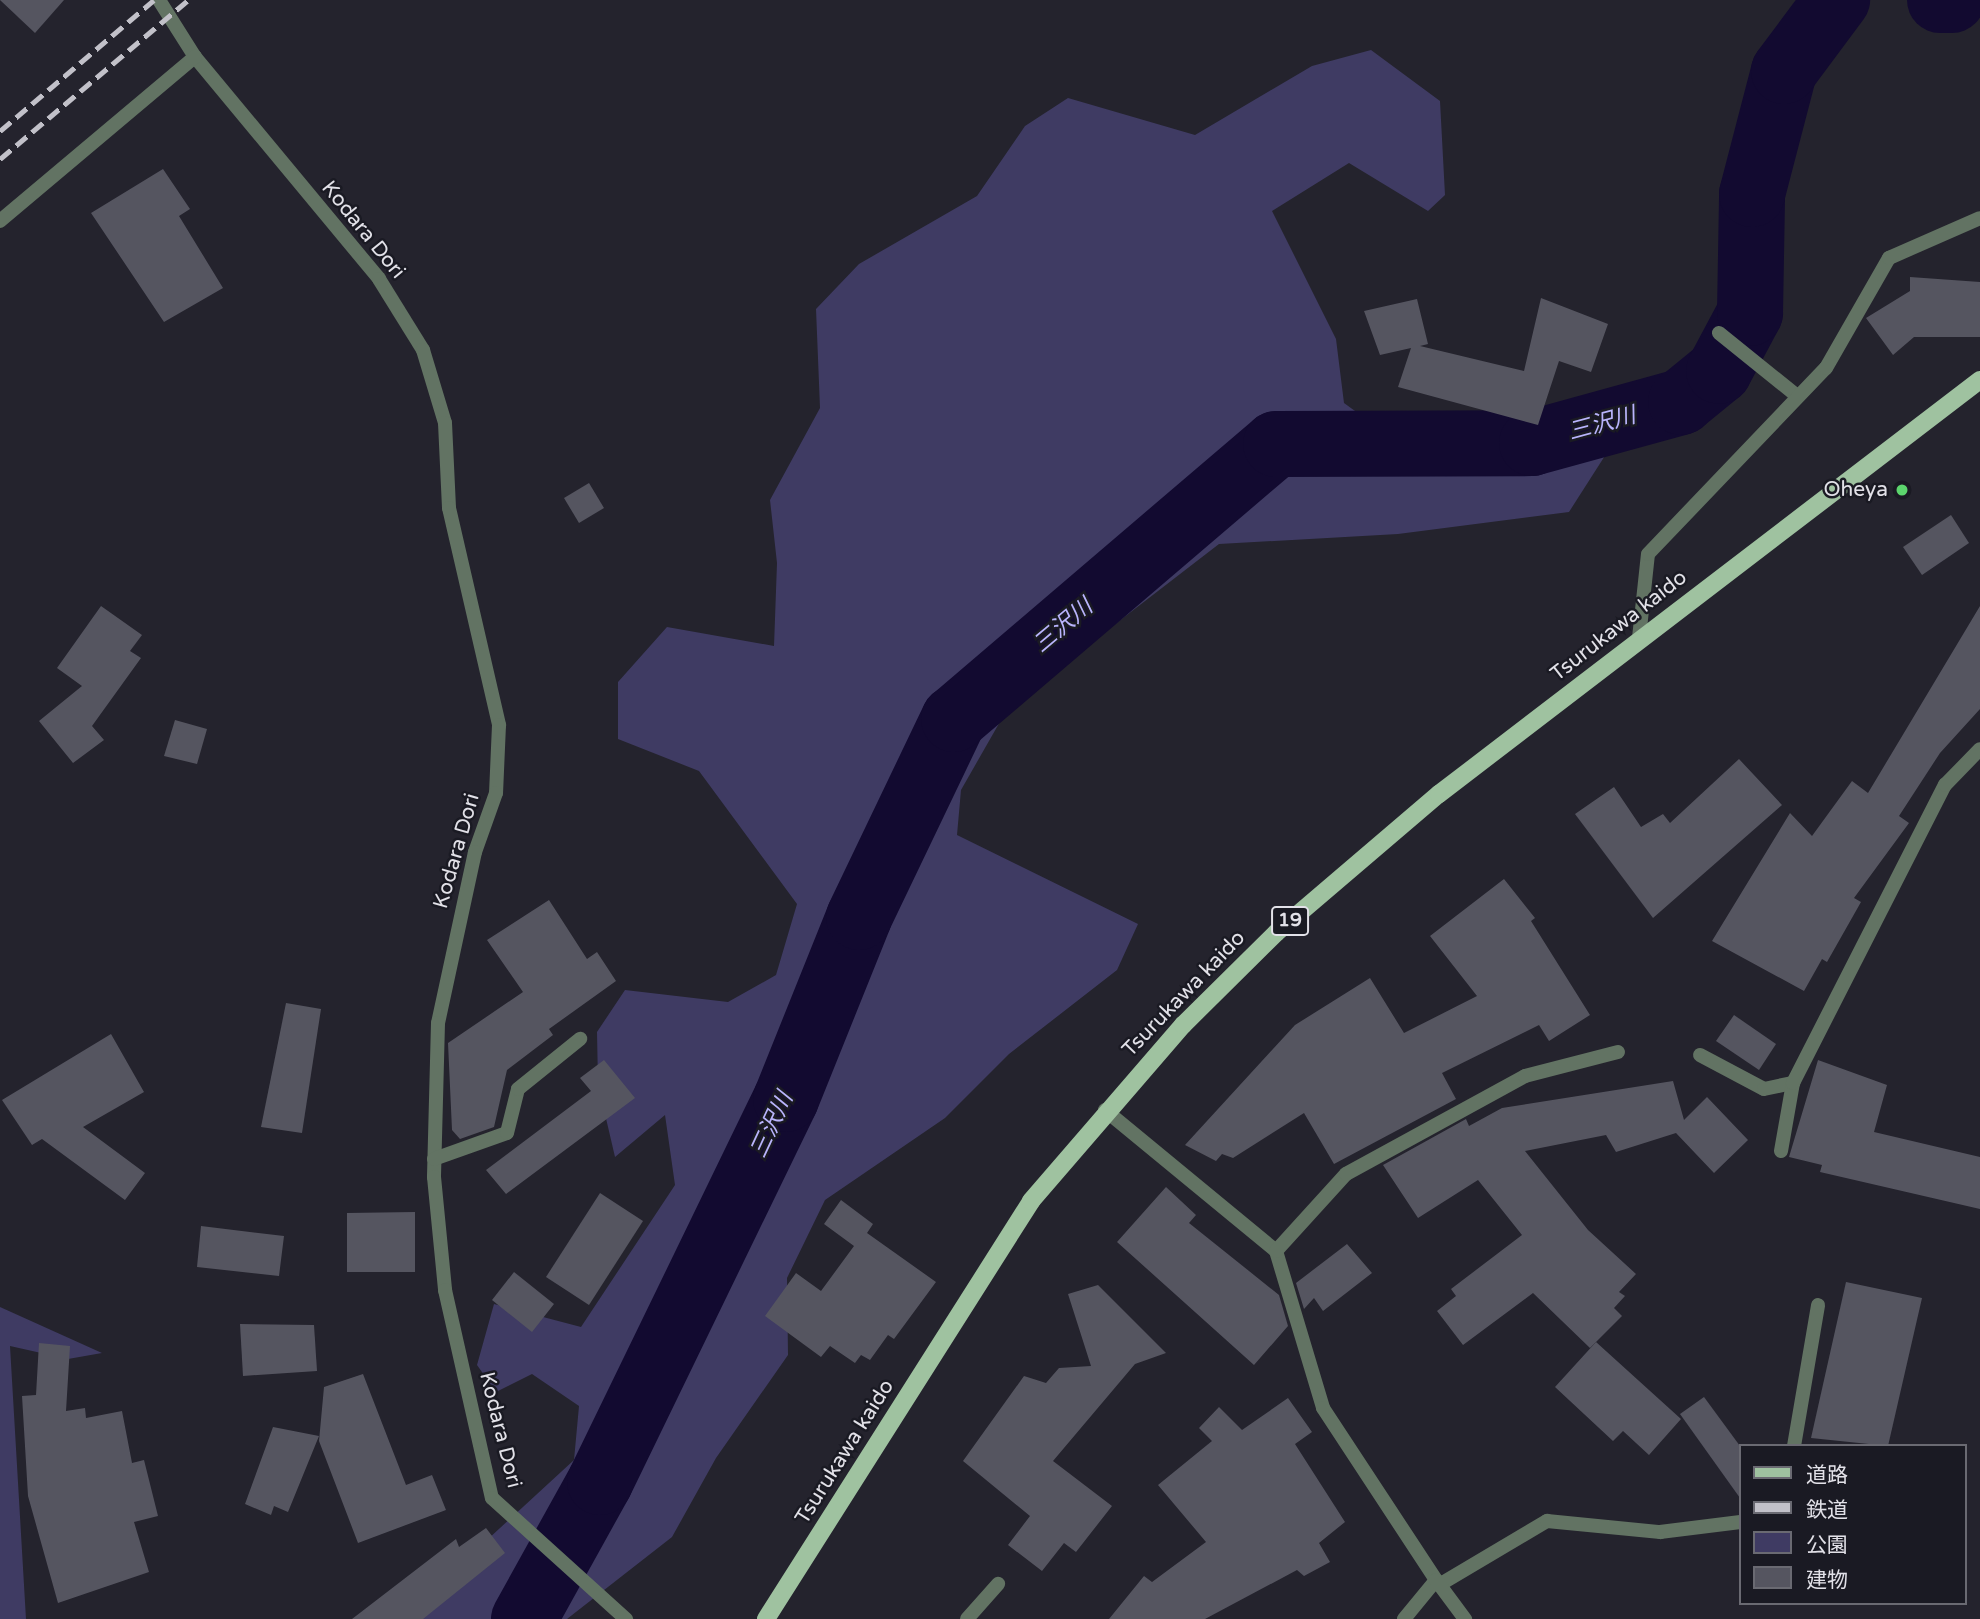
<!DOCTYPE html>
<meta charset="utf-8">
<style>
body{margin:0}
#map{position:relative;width:1980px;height:1619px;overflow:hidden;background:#24232d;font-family:"Varela Round","Noto Sans JP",sans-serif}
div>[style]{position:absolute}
.green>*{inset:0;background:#3f3b63}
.river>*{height:66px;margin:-33px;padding:0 33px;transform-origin:33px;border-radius:33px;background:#120a30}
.building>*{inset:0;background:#555560}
.minor>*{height:14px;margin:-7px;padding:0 7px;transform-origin:7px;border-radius:7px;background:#627363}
.primary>*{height:18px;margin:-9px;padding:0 9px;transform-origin:9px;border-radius:9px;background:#9fc2a0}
.rail>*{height:5px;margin-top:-2.5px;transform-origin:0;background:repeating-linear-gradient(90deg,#c2c1c9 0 14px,transparent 0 21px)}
.dots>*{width:19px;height:19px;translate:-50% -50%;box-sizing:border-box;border:4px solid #1a1a23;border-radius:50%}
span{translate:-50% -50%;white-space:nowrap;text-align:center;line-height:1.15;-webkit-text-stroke:5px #1a1a23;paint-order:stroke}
.shield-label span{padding:2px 5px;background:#1a1a23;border:2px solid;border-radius:5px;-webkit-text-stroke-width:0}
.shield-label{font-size:19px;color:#e2e1e8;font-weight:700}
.street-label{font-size:21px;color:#e2e1e8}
.poi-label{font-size:21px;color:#e2e1e8}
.right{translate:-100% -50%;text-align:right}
.water-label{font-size:23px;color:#b9b4fc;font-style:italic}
.legend{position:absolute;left:1739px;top:1444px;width:228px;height:161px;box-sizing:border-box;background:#1a1a23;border:2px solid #6a6a72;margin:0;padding:9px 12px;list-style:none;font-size:21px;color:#e2e1e8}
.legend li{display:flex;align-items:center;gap:14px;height:35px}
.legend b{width:35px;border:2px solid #6a6a72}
</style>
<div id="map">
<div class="green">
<div style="clip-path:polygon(1371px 50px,1440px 101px,1445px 195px,1428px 211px,1349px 163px,1272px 211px,1336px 339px,1344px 403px,1431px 466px,1608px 451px,1569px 512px,1398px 534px,1219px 544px,1009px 706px,961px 790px,957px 835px,1138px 924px,1117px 970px,1009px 1054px,945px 1118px,825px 1200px,787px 1278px,788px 1355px,716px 1458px,672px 1537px,567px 1619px,401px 1619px,574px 1460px,579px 1406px,532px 1374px,496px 1392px,477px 1365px,494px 1304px,581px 1327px,675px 1185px,665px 1115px,615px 1157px,598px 1084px,597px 1032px,625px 990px,728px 1002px,776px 975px,797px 904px,699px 771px,618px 739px,618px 682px,667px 627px,774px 646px,777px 563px,770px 500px,820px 408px,816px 309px,859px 264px,977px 196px,1025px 126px,1068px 98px,1195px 135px,1312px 66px)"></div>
<div style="clip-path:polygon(0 1307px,102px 1353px,68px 1359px,10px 1346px,26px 1619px,0 1619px)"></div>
</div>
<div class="river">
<div style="left:1940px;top:0;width:12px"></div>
<div style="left:524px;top:1619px;width:157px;rotate:-61deg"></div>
<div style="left:600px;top:1482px;width:426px;rotate:-64.1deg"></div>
<div style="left:786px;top:1099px;width:196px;rotate:-68.1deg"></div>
<div style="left:859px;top:917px;width:220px;rotate:-64.4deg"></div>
<div style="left:954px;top:719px;width:423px;rotate:-40.5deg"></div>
<div style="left:1276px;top:444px;width:256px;rotate:-0.2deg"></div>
<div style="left:1532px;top:443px;width:155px;rotate:-15.4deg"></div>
<div style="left:1681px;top:402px;width:49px;rotate:-39.2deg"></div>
<div style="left:1719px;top:371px;width:66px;rotate:-61.9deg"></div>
<div style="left:1750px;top:313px;width:119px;rotate:-89deg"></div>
<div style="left:1752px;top:194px;width:127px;rotate:-75.4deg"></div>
<div style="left:1784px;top:71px;width:89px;rotate:-53.3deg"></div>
</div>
<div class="building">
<div style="clip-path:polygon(0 0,64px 0,35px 33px)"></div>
<div style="clip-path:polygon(163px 169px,190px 209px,179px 216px,223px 288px,164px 322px,91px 213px)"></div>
<div style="clip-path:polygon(1910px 277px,1980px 282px,1980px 337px,1914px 337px,1893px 355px,1866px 318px,1910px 291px)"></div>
<div style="clip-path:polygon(1541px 298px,1608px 324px,1591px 372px,1559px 361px,1538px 425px,1398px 387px,1411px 348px,1380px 355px,1364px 311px,1417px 299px,1428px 344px,1420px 346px,1524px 371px)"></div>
<div style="clip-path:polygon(589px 483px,604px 508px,579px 523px,564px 498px)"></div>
<div style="clip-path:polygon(1951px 515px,1969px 543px,1922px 575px,1903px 547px)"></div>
<div style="clip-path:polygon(101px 606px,142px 635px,130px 651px,141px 658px,92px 726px,104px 740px,73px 763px,39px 721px,82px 686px,57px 668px)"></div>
<div style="clip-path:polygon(1980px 606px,1980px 709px,1940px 753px,1899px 816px,1909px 823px,1854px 898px,1861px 902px,1827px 962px,1822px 959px,1804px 991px,1712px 941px,1790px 813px,1812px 836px,1852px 781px,1868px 793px)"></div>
<div style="clip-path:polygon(175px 720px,207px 729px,197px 764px,164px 756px)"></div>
<div style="clip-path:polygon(1739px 759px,1782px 805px,1653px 918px,1575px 814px,1614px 787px,1641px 827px,1663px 814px,1670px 823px)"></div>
<div style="clip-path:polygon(1504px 879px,1535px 918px,1531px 921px,1590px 1015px,1549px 1041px,1539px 1025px,1442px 1073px,1456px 1099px,1334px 1164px,1304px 1113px,1233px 1158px,1222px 1154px,1216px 1161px,1185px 1145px,1295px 1025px,1370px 978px,1404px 1033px,1477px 996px,1430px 936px)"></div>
<div style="clip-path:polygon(549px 900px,587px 959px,597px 952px,616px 981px,549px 1029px,553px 1035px,507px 1070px,494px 1127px,460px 1139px,452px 1130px,448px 1043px,523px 992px,487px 940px)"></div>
<div style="clip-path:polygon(286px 1003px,321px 1009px,302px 1133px,261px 1127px)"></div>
<div style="clip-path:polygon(1734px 1015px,1776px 1044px,1759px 1070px,1716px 1041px)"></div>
<div style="clip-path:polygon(111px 1034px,144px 1092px,83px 1127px,145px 1173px,125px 1200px,42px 1139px,32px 1145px,2px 1100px)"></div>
<div style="clip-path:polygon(604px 1060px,635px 1098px,506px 1194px,486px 1170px,591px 1091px,580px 1078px)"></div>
<div style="clip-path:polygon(1818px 1060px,1887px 1085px,1874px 1132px,1980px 1157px,1980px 1209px,1820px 1172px,1822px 1165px,1789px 1157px)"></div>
<div style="clip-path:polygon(1673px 1081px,1684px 1120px,1707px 1097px,1748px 1140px,1714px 1173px,1676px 1133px,1616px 1152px,1606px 1135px,1525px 1151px,1588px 1230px,1636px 1274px,1619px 1292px,1625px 1296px,1614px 1308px,1622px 1316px,1590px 1348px,1533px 1293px,1463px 1345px,1437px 1311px,1456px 1296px,1451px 1289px,1522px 1235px,1478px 1180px,1418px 1218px,1383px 1165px,1466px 1119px,1469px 1126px,1502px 1108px)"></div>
<div style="clip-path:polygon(1166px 1187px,1196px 1215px,1189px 1223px,1279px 1295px,1288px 1326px,1254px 1365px,1117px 1242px)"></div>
<div style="clip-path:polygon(600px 1193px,643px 1221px,589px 1305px,546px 1277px)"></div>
<div style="clip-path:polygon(841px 1200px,873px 1224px,867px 1233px,936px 1282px,894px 1339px,888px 1335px,870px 1360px,861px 1355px,855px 1363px,830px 1346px,821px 1357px,765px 1316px,796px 1273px,821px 1291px,854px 1246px,824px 1224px)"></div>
<div style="clip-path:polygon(415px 1212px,415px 1272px,347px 1272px,347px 1213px)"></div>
<div style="clip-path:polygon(201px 1226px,284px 1236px,279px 1276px,197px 1267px)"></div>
<div style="clip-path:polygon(1347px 1244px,1372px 1273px,1323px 1311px,1314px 1298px,1304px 1309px,1296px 1283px)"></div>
<div style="clip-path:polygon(514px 1272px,554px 1304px,532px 1332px,492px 1300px)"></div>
<div style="clip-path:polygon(1846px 1282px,1922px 1298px,1888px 1446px,1811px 1438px)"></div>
<div style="clip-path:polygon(1098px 1285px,1166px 1353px,1135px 1364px,1053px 1461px,1112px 1506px,1076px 1552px,1064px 1543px,1042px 1571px,1008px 1545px,1030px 1516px,963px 1461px,1024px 1376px,1046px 1383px,1059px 1368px,1091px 1366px,1068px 1294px)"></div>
<div style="clip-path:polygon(240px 1324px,314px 1325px,317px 1371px,243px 1376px)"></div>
<div style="clip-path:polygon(1596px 1342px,1681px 1419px,1649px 1455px,1623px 1431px,1613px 1441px,1555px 1387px)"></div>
<div style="clip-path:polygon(39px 1343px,70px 1346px,66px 1411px,85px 1408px,86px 1418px,122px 1411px,132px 1463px,144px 1460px,158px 1516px,134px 1522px,149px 1572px,58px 1603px,28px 1496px,22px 1396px,36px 1395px)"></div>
<div style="clip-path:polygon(363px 1374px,406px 1485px,432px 1475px,446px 1510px,358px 1543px,319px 1441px,324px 1387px)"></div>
<div style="clip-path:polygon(1704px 1397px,1740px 1446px,1740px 1498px,1680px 1414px)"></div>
<div style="clip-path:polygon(1288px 1398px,1312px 1432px,1295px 1444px,1345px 1522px,1319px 1543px,1330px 1562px,1304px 1576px,1297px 1570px,1205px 1619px,1109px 1619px,1144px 1576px,1152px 1582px,1206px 1542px,1158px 1485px,1212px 1441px,1199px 1428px,1219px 1407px,1242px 1430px)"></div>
<div style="clip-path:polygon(273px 1427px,319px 1436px,288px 1512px,274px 1506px,271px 1515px,245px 1504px)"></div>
<div style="clip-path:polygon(486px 1528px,505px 1553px,423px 1619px,352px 1619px,456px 1539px,459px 1547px)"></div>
</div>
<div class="minor">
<div style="left:159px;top:0;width:67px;rotate:57.7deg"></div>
<div style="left:195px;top:57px;width:288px;rotate:50.3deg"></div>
<div style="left:379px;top:279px;width:84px;rotate:58.2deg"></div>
<div style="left:423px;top:350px;width:76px;rotate:73.2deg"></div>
<div style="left:445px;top:423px;width:85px;rotate:87.3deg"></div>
<div style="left:449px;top:508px;width:223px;rotate:77deg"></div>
<div style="left:499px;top:725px;width:68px;rotate:92.5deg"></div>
<div style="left:496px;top:793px;width:63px;rotate:109.6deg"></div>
<div style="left:475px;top:852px;width:175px;rotate:102.2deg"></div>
<div style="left:438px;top:1023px;width:154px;rotate:91.5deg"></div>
<div style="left:434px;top:1177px;width:114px;rotate:84.4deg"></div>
<div style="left:445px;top:1290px;width:213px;rotate:77.3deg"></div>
<div style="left:492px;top:1498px;width:181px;rotate:42.1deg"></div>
<div style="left:0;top:221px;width:255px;rotate:-40.1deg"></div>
<div style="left:1719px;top:333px;width:100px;rotate:38.9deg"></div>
<div style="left:1639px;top:638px;width:84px;rotate:-83.9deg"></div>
<div style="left:1648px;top:554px;width:257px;rotate:-46.3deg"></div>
<div style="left:1826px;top:368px;width:127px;rotate:-60.2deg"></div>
<div style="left:1889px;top:258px;width:99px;rotate:-23.7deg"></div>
<div style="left:1700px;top:1055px;width:72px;rotate:28deg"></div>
<div style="left:1764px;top:1089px;width:30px;rotate:-12deg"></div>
<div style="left:1105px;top:1110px;width:222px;rotate:39.5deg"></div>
<div style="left:1276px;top:1251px;width:164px;rotate:73.3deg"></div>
<div style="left:1323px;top:1408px;width:206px;rotate:56.7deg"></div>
<div style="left:1781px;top:1151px;width:69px;rotate:-80deg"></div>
<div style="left:1793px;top:1083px;width:335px;rotate:-63deg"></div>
<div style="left:1945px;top:785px;width:50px;rotate:-45.8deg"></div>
<div style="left:434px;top:1159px;width:77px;rotate:-19.6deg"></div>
<div style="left:507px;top:1133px;width:45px;rotate:-76deg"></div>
<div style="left:518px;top:1089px;width:80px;rotate:-38.9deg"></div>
<div style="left:1276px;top:1251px;width:104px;rotate:-47.7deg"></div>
<div style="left:1346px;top:1174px;width:204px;rotate:-28.7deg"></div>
<div style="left:1525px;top:1076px;width:96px;rotate:-14.5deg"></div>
<div style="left:1794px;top:1446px;width:143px;rotate:-80.3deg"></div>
<div style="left:1439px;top:1585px;width:126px;rotate:-30.7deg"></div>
<div style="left:1547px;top:1521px;width:114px;rotate:5.6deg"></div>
<div style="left:1660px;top:1532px;width:81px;rotate:-7.1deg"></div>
<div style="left:967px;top:1619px;width:47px;rotate:-48.5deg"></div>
<div style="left:1404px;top:1619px;width:50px;rotate:-50.6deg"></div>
<div style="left:1436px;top:1580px;width:49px;rotate:53.4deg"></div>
</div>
<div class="primary">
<div style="left:766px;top:1619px;width:495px;rotate:-57.6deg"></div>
<div style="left:1031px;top:1201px;width:233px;rotate:-49.2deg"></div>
<div style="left:1183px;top:1025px;width:131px;rotate:-44.7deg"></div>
<div style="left:1276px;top:933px;width:214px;rotate:-40.5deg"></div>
<div style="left:1439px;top:794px;width:681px;rotate:-37.43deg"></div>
</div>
<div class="rail">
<div style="left:0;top:131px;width:202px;rotate:-40.4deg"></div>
<div style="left:0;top:159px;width:246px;rotate:-40.2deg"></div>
</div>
<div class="dots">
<div style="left:1902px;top:490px;background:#5cd56d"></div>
</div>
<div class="shield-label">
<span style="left:1290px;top:921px">19</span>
</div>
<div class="street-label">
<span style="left:363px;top:230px;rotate:51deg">Kodara Dori</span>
<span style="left:1619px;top:626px;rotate:-38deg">Tsurukawa kaido</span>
<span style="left:457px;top:851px;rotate:-74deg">Kodara Dori</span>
<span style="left:1184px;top:994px;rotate:-46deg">Tsurukawa kaido</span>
<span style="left:500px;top:1430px;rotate:76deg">Kodara Dori</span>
<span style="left:845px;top:1452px;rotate:-58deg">Tsurukawa kaido</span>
</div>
<div class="poi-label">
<span class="right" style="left:1888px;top:490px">Oheya</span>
</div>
<div class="water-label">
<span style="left:1602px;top:424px;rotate:-15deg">三沢川</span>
<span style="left:1063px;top:626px;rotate:-40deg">三沢川</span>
<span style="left:772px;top:1125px;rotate:-65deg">三沢川</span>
</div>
<ul class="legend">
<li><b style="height:9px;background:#9fc2a0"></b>道路</li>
<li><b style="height:9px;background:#c2c1c9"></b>鉄道</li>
<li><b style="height:19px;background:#3f3b63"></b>公園</li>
<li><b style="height:19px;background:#555560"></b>建物</li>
</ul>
</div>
